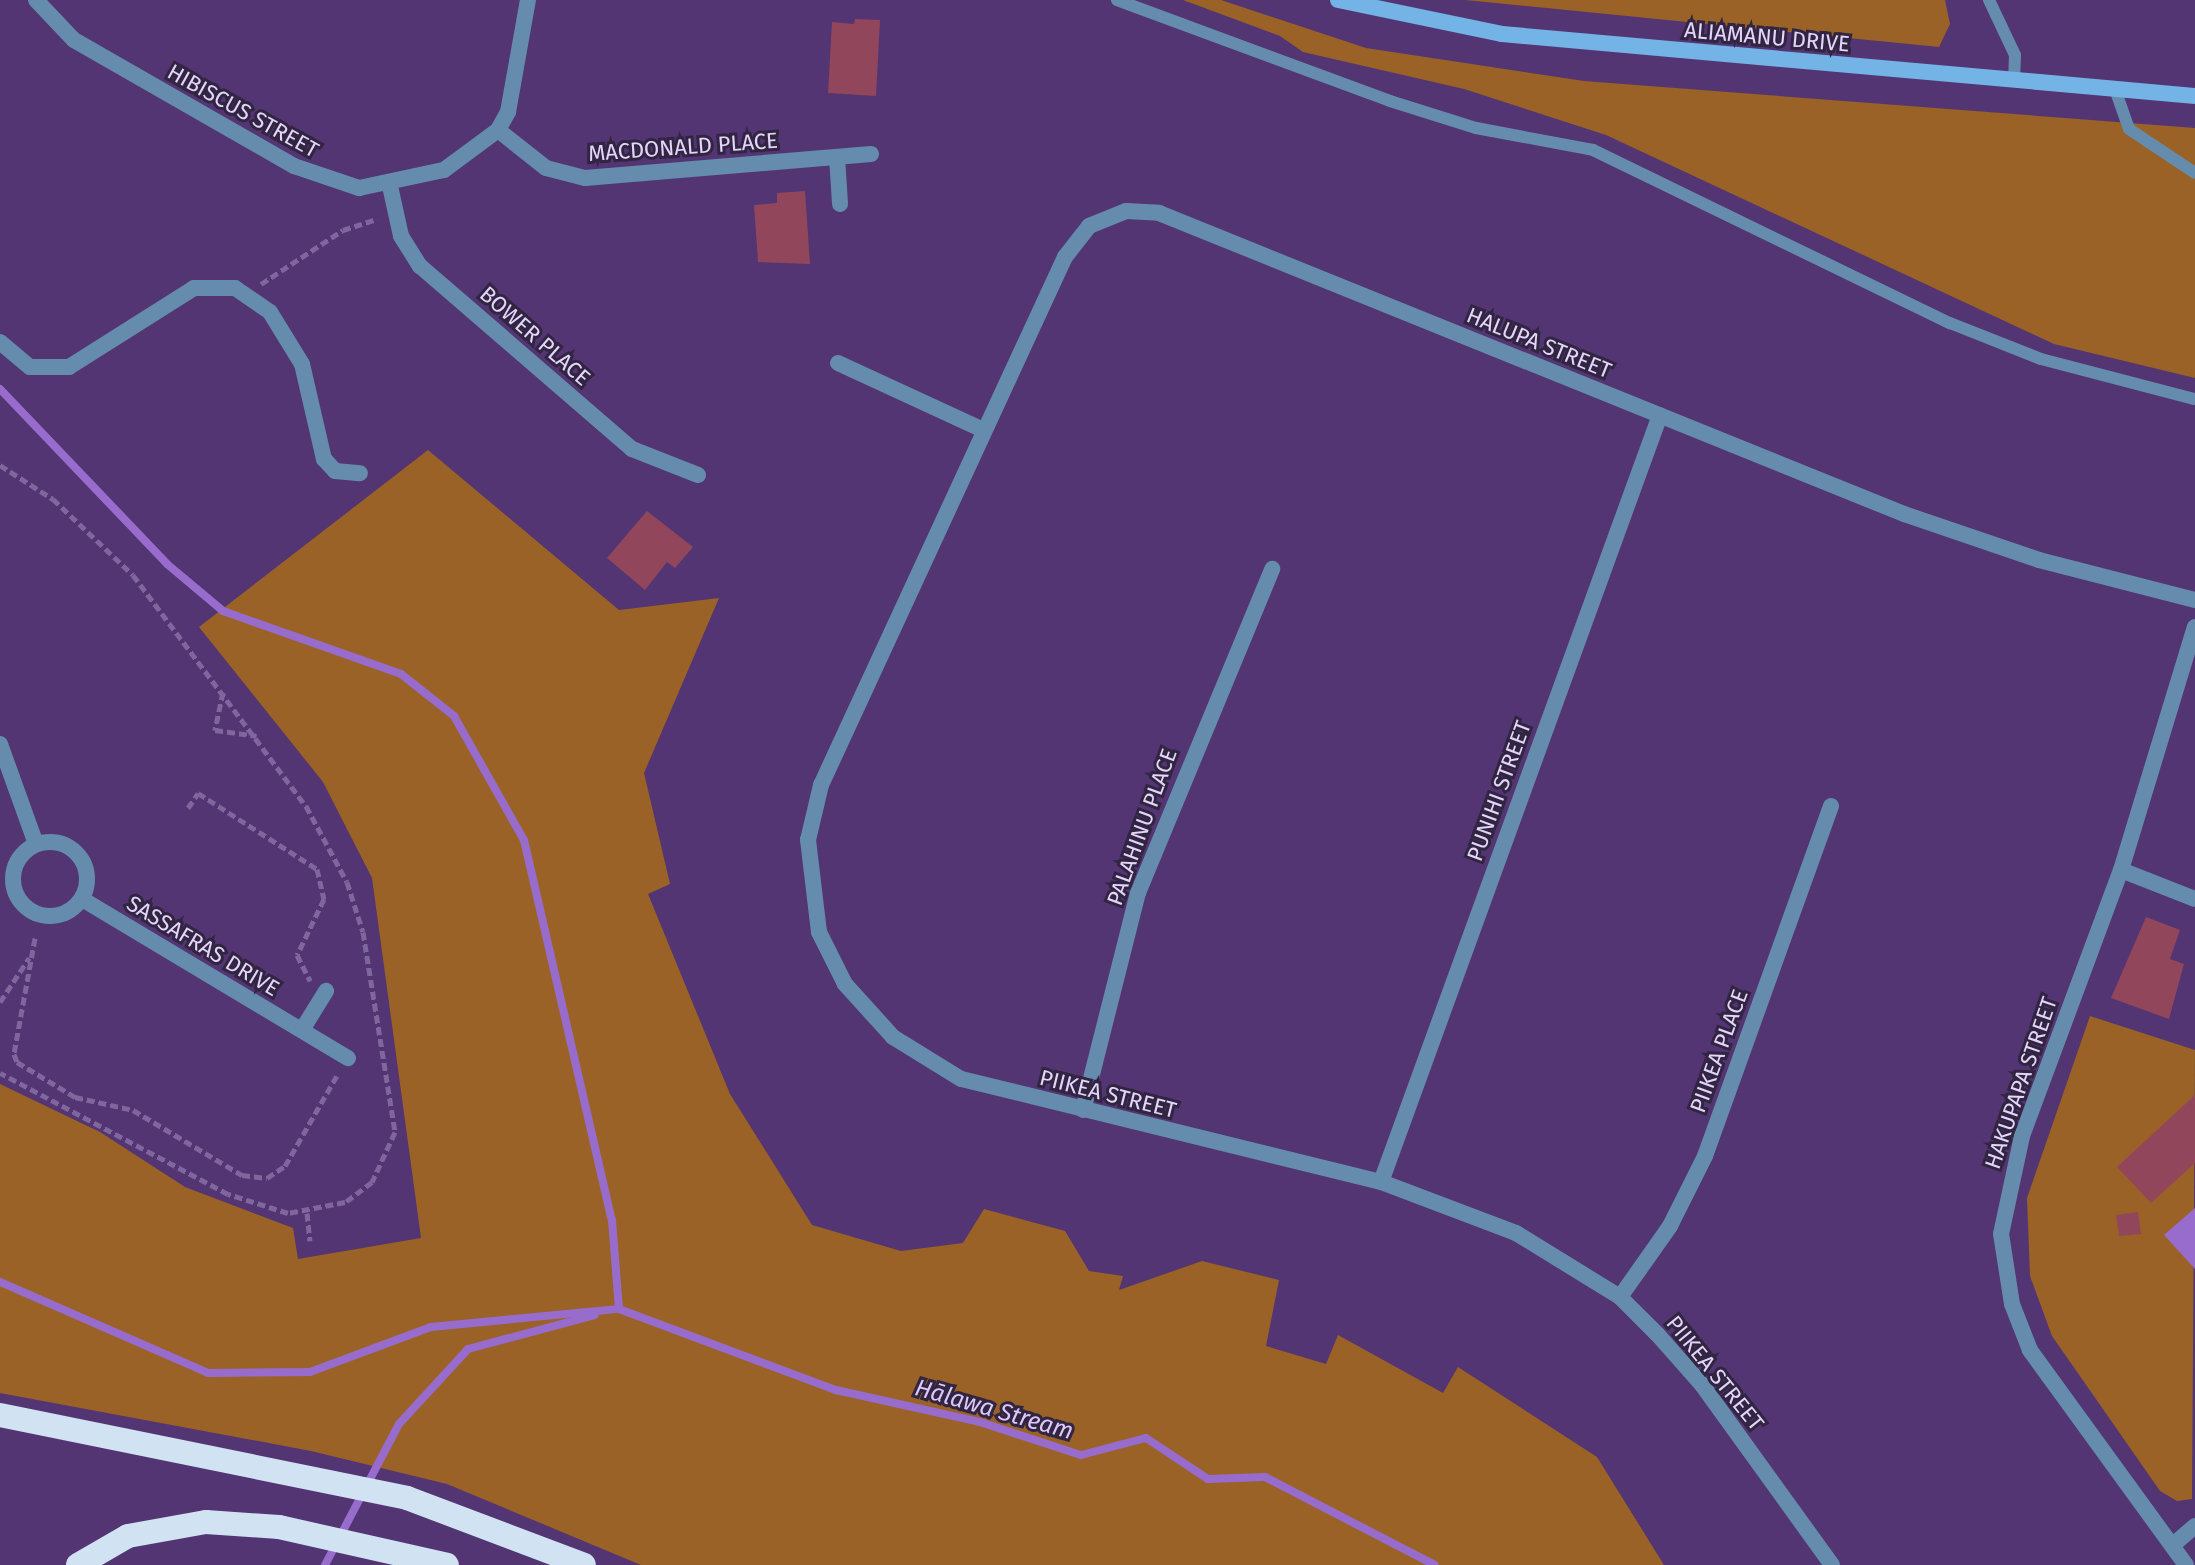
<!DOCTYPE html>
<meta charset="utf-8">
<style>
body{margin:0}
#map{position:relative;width:2195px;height:1565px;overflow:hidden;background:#523572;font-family:"Fira Sans",sans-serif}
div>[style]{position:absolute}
.green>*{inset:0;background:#9a6227}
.water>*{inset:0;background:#986ccc}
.stream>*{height:8px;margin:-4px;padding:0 4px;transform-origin:4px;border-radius:4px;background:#986ccc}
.building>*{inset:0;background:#92465c}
.path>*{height:5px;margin-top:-2.5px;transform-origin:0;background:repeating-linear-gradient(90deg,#7f669c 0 8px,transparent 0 12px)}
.lane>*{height:12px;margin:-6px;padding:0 6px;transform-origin:6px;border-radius:6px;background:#658cac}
.street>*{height:16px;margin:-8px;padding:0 8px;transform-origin:8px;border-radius:8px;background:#658cac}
.street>.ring{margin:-8px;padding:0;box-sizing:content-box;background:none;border:16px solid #658cac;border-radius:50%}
.secondary>*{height:16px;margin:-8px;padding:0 8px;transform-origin:8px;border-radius:8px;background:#73b3e6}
.highway>*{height:24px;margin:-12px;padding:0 12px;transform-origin:12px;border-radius:12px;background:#d1e3f3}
span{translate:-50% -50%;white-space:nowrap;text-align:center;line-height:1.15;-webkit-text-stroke:6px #312541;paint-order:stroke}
.street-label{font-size:22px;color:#e4d5fa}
.water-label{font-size:24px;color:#dcc8f9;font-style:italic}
</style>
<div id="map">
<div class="green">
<div style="clip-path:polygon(1183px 0,1221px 0,1366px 48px,1584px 81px,2195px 128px,2195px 378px,2054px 344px,1606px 135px,1464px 89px,1303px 52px,1280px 36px)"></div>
<div style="clip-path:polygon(1465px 0,1945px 0,1950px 24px,1939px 47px)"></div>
<div style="clip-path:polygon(428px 450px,619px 610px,719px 598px,644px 773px,670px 884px,648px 894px,730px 1094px,812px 1225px,901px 1251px,963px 1243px,984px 1209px,1065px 1231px,1089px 1271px,1123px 1276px,1119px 1290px,1202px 1261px,1279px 1280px,1266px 1346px,1326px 1364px,1338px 1335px,1443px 1393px,1458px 1367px,1597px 1457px,1664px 1565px,641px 1565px,447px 1484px,311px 1451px,0 1393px,0 1084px,100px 1132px,185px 1187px,293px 1228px,298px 1259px,421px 1238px,372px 878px,323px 782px,199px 627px)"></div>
<div style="clip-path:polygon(2090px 1016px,2195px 1050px,2192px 1499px,2177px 1501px,2160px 1491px,2052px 1336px,2030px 1276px,2027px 1198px)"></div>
</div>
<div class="water">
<div style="clip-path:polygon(2195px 1208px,2195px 1269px,2164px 1235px)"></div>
</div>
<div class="stream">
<div style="left:0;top:389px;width:242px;rotate:46.3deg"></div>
<div style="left:167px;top:564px;width:73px;rotate:40deg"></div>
<div style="left:223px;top:611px;width:189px;rotate:19.5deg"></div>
<div style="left:401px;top:674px;width:68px;rotate:38.4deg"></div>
<div style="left:454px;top:716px;width:142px;rotate:60.6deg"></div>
<div style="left:524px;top:840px;width:390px;rotate:77deg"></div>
<div style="left:612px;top:1220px;width:89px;rotate:85.5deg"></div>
<div style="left:0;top:1282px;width:227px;rotate:23.6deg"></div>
<div style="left:208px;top:1373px;width:102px;rotate:-0.6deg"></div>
<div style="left:310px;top:1372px;width:129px;rotate:-20.4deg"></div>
<div style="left:431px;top:1327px;width:189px;rotate:-5.5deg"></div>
<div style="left:619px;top:1309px;width:232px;rotate:20.5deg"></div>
<div style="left:836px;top:1390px;width:148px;rotate:12.5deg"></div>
<div style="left:980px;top:1422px;width:106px;rotate:18.1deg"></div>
<div style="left:1081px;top:1455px;width:67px;rotate:-14.7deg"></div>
<div style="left:1146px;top:1438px;width:74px;rotate:33.5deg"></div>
<div style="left:1208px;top:1479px;width:57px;rotate:-2deg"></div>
<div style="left:1265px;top:1477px;width:191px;rotate:27.4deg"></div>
<div style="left:325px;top:1565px;width:159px;rotate:-62.3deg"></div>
<div style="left:399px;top:1424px;width:102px;rotate:-47.4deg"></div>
<div style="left:468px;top:1349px;width:131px;rotate:-15deg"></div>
</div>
<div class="building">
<div style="clip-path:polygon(855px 19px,880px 20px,876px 96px,828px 93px,832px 22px,854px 24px)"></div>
<div style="clip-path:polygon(805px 191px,810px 264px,758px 262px,754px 205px,777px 203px,777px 193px)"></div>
<div style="clip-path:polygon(647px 511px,693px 547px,675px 568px,667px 562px,645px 590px,607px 558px)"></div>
<div style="clip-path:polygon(2146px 917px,2180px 930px,2170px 959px,2184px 964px,2169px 1019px,2111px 998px)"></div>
<div style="clip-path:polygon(2195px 1095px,2195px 1163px,2151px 1203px,2117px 1167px)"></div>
<div style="clip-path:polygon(2138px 1212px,2141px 1234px,2119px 1236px,2116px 1215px)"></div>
</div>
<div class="path">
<div style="left:261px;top:284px;width:98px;rotate:-33.4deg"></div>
<div style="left:343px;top:230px;width:36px;rotate:-18deg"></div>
<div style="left:0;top:465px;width:63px;rotate:32.7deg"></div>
<div style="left:53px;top:499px;width:110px;rotate:43.5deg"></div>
<div style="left:133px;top:575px;width:289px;rotate:53.2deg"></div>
<div style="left:306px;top:806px;width:86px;rotate:61.7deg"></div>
<div style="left:347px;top:882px;width:52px;rotate:72.3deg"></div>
<div style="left:363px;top:932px;width:203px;rotate:80.9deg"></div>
<div style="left:395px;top:1132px;width:55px;rotate:114.7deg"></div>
<div style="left:372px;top:1182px;width:34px;rotate:143deg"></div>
<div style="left:345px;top:1202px;width:58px;rotate:169.1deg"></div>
<div style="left:288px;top:1213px;width:63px;rotate:-162.4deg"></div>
<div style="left:228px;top:1194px;width:258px;rotate:-152deg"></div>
<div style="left:223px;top:692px;width:39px;rotate:102deg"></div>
<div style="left:215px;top:730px;width:42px;rotate:8.1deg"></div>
<div style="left:188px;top:808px;width:18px;rotate:-56deg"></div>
<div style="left:198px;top:793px;width:141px;rotate:32.6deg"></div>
<div style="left:317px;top:869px;width:31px;rotate:77deg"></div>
<div style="left:324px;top:899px;width:62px;rotate:115.7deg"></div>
<div style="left:297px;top:955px;width:29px;rotate:63deg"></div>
<div style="left:35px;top:938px;width:118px;rotate:100.3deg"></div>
<div style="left:14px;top:1054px;width:9px;rotate:69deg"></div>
<div style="left:17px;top:1062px;width:68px;rotate:31.1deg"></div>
<div style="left:75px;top:1097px;width:59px;rotate:12.6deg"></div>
<div style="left:133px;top:1110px;width:127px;rotate:30.8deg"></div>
<div style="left:242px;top:1175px;width:25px;rotate:7deg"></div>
<div style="left:267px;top:1178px;width:22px;rotate:-34deg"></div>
<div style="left:285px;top:1166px;width:106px;rotate:-60.1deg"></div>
<div style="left:0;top:1002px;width:53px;rotate:-56.6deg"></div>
<div style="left:307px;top:1213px;width:28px;rotate:84deg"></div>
</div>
<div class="lane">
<div style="left:1117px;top:0;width:291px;rotate:20.3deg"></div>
<div style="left:1390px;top:101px;width:90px;rotate:17.4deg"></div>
<div style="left:1476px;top:128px;width:119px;rotate:10.6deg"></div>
<div style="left:1593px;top:150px;width:397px;rotate:25.9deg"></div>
<div style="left:1950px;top:323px;width:98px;rotate:21.6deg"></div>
<div style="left:2041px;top:359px;width:159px;rotate:14.6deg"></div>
<div style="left:1989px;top:0;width:61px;rotate:64.7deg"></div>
<div style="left:2015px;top:55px;width:26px;rotate:92deg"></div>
<div style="left:2115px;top:89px;width:42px;rotate:70.7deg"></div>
<div style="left:2129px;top:129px;width:79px;rotate:33.7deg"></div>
</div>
<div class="street">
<div style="left:36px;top:0;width:55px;rotate:46.5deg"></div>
<div style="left:74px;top:40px;width:254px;rotate:29.8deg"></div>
<div style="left:294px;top:166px;width:69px;rotate:18.7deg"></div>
<div style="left:359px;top:188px;width:87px;rotate:-12deg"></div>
<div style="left:444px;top:170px;width:67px;rotate:-36.5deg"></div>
<div style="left:498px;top:130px;width:21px;rotate:-61deg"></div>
<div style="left:508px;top:112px;width:114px;rotate:-79.9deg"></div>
<div style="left:498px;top:130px;width:61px;rotate:38.4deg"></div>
<div style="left:546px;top:168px;width:40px;rotate:14.4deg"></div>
<div style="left:585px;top:178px;width:287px;rotate:-4.8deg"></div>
<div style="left:837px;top:157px;width:47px;rotate:86.3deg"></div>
<div style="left:390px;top:186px;width:51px;rotate:77.6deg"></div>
<div style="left:401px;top:236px;width:36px;rotate:58deg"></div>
<div style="left:420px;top:266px;width:280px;rotate:40.8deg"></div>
<div style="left:632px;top:449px;width:71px;rotate:21.5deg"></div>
<div style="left:0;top:342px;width:39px;rotate:40deg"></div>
<div style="left:30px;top:367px;width:39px"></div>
<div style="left:69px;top:367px;width:148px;rotate:-32.3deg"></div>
<div style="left:194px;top:288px;width:41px"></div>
<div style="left:235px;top:288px;width:42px;rotate:34.4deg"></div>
<div style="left:270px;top:312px;width:61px;rotate:58.4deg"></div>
<div style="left:302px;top:364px;width:98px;rotate:77deg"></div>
<div style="left:324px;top:459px;width:16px;rotate:47deg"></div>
<div style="left:335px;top:471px;width:25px;rotate:5deg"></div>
<div style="left:838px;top:363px;width:157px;rotate:24.8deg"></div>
<div style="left:0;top:744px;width:106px;rotate:70.2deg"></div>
<div class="ring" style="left:13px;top:842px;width:58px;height:58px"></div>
<div style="left:2121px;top:870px;width:79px;rotate:21.4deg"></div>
<div style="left:82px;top:899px;width:310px;rotate:30.9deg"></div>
<div style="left:302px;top:1030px;width:46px;rotate:-58.4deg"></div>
<div style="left:1083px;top:1110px;width:224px;rotate:-75.8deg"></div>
<div style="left:1138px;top:893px;width:351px;rotate:-67.5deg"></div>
<div style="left:1381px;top:1182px;width:816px;rotate:-70.01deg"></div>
<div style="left:1620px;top:1297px;width:87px;rotate:-54.8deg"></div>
<div style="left:1670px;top:1226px;width:78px;rotate:-63.4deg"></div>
<div style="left:1705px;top:1156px;width:372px;rotate:-70.2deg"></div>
<div style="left:2173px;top:1545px;width:29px;rotate:-41deg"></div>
<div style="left:1832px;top:1565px;width:221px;rotate:-125.8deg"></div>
<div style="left:1703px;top:1386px;width:68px;rotate:-131.4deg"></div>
<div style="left:1658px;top:1335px;width:54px;rotate:-135deg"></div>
<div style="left:1620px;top:1297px;width:122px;rotate:-148.4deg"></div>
<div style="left:1516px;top:1233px;width:144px;rotate:-159.3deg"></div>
<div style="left:1381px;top:1182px;width:432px;rotate:-166.2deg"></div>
<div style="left:961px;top:1079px;width:80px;rotate:-148.3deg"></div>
<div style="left:893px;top:1037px;width:72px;rotate:-132.2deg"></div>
<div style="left:845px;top:984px;width:58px;rotate:-116.6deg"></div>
<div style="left:819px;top:932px;width:93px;rotate:-96.8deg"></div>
<div style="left:808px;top:840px;width:57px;rotate:-76.7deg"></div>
<div style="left:821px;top:785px;width:582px;rotate:-65.2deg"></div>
<div style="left:1065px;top:257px;width:39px;rotate:-52deg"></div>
<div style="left:1089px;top:226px;width:40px;rotate:-22deg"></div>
<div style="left:1126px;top:211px;width:33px;rotate:3deg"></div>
<div style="left:1159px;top:213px;width:804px;rotate:22deg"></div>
<div style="left:1904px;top:514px;width:143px;rotate:18.8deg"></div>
<div style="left:2039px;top:560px;width:161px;rotate:14.4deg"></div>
<div style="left:2186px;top:1565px;width:266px;rotate:-126deg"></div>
<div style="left:2030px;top:1350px;width:49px;rotate:-111.4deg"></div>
<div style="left:2012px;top:1304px;width:71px;rotate:-98.9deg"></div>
<div style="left:2001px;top:1234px;width:100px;rotate:-77.9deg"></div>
<div style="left:2022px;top:1136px;width:284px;rotate:-69.6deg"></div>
<div style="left:2121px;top:870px;width:254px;rotate:-73.1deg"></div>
</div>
<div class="secondary">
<div style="left:1338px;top:0;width:167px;rotate:11.7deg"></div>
<div style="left:1502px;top:34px;width:696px;rotate:5.11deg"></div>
</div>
<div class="highway">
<div style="left:0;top:1415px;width:415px;rotate:11.5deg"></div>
<div style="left:407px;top:1498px;width:189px;rotate:20.7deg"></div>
<div style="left:78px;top:1565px;width:58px;rotate:-30.1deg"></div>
<div style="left:128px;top:1536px;width:79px;rotate:-10.2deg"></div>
<div style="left:206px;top:1522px;width:73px;rotate:3.9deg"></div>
<div style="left:279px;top:1527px;width:172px;rotate:12.7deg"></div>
</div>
<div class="street-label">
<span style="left:1767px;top:37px;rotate:5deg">ALIAMANU DRIVE</span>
<span style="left:243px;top:111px;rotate:29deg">HIBISCUS STREET</span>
<span style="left:683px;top:147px;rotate:-4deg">MACDONALD PLACE</span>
<span style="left:535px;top:336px;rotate:41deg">BOWER PLACE</span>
<span style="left:1539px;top:343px;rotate:22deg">HALUPA STREET</span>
<span style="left:1499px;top:791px;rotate:-70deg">PUNIHI STREET</span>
<span style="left:1142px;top:827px;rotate:-70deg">PALAHINU PLACE</span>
<span style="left:203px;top:946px;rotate:31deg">SASSAFRAS DRIVE</span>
<span style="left:1719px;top:1051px;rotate:-70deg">PIIKEA PLACE</span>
<span style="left:2021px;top:1083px;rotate:-71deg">HAKUPAPA STREET</span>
<span style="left:1108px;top:1094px;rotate:14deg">PIIKEA STREET</span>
<span style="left:1715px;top:1373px;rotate:51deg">PIIKEA STREET</span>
</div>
<div class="water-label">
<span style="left:994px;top:1410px;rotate:16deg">Hālawa Stream</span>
</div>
</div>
